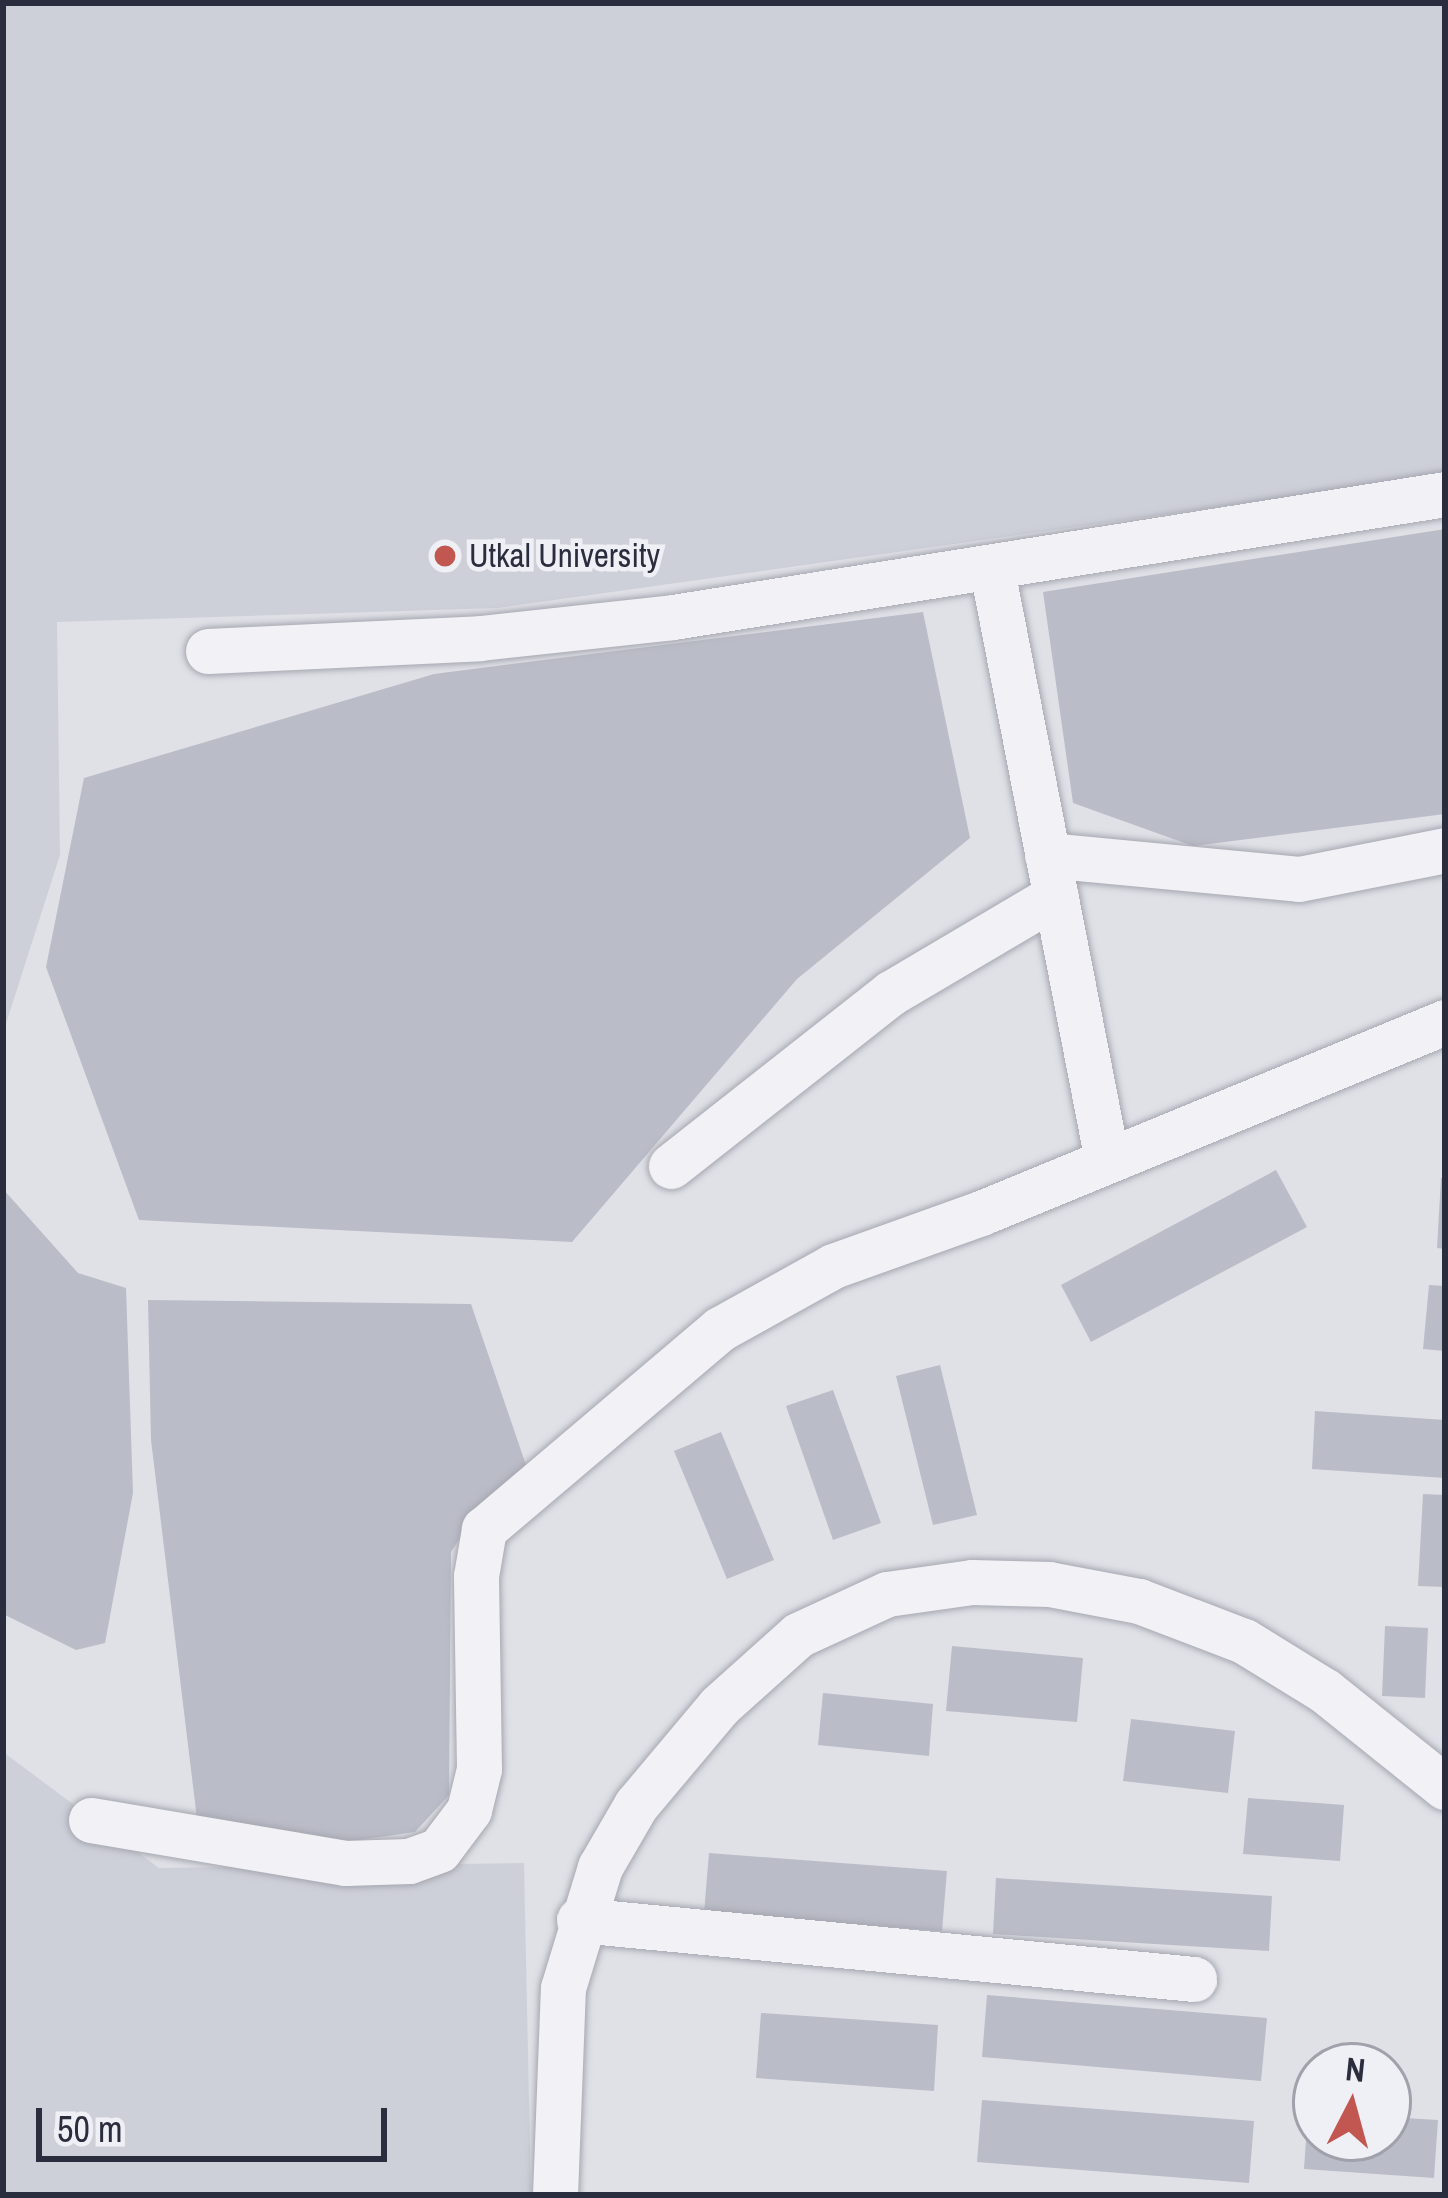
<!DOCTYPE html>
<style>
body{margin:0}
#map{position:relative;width:1448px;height:2198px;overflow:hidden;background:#e0e1e7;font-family:"Archivo Narrow",sans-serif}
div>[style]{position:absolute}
.built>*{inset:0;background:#ced0d9}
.building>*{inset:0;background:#babcc7}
.roads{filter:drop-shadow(0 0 3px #a6a7b1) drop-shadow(0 0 3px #a6a7b1)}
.minor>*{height:45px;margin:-22.5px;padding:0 22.5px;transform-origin:22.5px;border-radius:22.5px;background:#f2f2f6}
.dots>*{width:33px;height:33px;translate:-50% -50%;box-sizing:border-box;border:6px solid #eff0f5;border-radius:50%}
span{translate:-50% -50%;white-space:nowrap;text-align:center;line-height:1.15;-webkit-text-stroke:9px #eff0f5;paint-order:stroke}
.poi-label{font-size:33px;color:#2a2d3d}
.left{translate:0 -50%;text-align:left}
.frame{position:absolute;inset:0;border:6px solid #2a2d3d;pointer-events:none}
.north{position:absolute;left:1292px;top:2042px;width:120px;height:120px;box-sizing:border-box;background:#eff0f5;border:3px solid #a0a2ab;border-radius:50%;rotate:6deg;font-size:33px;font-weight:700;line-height:48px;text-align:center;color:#2a2d3d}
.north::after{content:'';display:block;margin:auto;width:42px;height:54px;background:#c15750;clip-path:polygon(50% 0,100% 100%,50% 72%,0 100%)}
.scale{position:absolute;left:36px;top:2108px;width:351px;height:54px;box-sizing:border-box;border:6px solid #2a2d3d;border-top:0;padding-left:15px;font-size:36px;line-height:42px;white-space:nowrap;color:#2a2d3d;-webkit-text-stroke:9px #eff0f5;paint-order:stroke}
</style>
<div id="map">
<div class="built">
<div style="clip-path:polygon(3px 3px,1445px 3px,1445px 475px,498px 608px,57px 622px,60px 855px,3px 1033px)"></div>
<div style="clip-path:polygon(3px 1752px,159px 1868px,524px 1863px,531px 2195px,3px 2195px)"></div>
</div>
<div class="building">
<div style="clip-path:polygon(1445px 529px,1445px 814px,1193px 846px,1073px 803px,1043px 592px)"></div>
<div style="clip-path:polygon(923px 612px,970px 838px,797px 979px,572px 1242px,139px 1220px,46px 967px,84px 778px,434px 674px)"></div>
<div style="clip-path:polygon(1276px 1170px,1307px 1227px,1091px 1342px,1061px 1285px)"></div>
<div style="clip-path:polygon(1441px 1178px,1445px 1178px,1445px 1249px,1437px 1248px)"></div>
<div style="clip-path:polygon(3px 1189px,78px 1273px,126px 1288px,133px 1493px,105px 1643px,76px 1650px,3px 1614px)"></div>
<div style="clip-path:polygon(1429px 1285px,1445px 1286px,1445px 1351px,1423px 1349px)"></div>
<div style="clip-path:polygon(148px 1300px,471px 1304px,527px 1468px,481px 1506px,451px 1552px,449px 1795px,415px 1832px,339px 1843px,197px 1819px,151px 1440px)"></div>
<div style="clip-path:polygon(940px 1365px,977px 1515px,933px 1525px,896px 1376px)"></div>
<div style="clip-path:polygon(833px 1390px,881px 1523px,833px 1540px,786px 1406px)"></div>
<div style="clip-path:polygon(1315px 1411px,1445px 1420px,1445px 1478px,1312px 1469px)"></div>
<div style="clip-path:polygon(721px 1432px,774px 1560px,727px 1579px,674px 1451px)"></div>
<div style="clip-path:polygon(1423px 1494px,1445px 1495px,1445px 1587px,1418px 1586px)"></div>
<div style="clip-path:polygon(1385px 1626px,1428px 1628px,1425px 1698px,1382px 1696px)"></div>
<div style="clip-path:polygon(952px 1646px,1083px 1658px,1077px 1722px,946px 1711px)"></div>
<div style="clip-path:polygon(823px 1693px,933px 1704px,929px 1756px,818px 1745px)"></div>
<div style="clip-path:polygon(1131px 1719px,1235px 1731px,1228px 1793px,1123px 1781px)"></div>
<div style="clip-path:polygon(1248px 1798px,1344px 1805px,1340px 1861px,1243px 1854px)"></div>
<div style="clip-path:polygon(709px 1853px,947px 1871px,942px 1931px,704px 1913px)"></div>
<div style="clip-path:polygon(996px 1878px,1272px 1896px,1269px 1951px,993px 1934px)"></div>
<div style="clip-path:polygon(987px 1995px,1267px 2018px,1261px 2081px,982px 2057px)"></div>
<div style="clip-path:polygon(761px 2013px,938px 2025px,934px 2091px,756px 2078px)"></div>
<div style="clip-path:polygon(982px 2100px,1254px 2121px,1249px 2183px,977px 2162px)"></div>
<div style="clip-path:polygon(1308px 2111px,1316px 2112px,1316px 2138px,1388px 2138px,1388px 2117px,1438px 2120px,1434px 2178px,1304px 2169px)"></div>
</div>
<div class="roads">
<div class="minor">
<div style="left:992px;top:570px;width:601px;rotate:78.97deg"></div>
<div style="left:208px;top:651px;width:272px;rotate:-2.7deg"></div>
<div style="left:480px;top:638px;width:194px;rotate:-6.2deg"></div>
<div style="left:673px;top:617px;width:782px;rotate:-9.05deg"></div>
<div style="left:1047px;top:855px;width:253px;rotate:5.4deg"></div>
<div style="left:1299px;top:879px;width:149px;rotate:-11.2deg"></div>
<div style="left:671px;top:1166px;width:280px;rotate:-38.2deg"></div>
<div style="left:891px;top:993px;width:191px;rotate:-30.6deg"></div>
<div style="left:91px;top:1820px;width:258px;rotate:9.6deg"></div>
<div style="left:345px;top:1863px;width:64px;rotate:-1.8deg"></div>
<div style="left:409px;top:1861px;width:32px;rotate:-20deg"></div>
<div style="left:439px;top:1850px;width:50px;rotate:-53.1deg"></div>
<div style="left:469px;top:1810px;width:42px;rotate:-76.3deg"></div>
<div style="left:479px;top:1769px;width:193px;rotate:-90.9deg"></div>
<div style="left:476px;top:1576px;width:48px;rotate:-80.3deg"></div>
<div style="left:484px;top:1529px;width:309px;rotate:-40.3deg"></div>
<div style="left:720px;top:1329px;width:129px;rotate:-29.1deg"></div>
<div style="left:833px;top:1266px;width:157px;rotate:-19.7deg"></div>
<div style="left:981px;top:1213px;width:502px;rotate:-22.37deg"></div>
<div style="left:579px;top:1920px;width:618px;rotate:5.48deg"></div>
<div style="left:555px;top:2195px;width:207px;rotate:-87.8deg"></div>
<div style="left:563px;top:1988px;width:127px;rotate:-73deg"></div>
<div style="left:600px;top:1867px;width:72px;rotate:-59.9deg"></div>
<div style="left:636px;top:1805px;width:129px;rotate:-50deg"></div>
<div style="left:719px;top:1706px;width:106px;rotate:-41.9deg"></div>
<div style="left:798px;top:1635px;width:98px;rotate:-24.7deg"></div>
<div style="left:887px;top:1594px;width:86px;rotate:-8deg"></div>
<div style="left:972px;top:1582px;width:77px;rotate:1.5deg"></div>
<div style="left:1049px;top:1584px;width:92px;rotate:10.7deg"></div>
<div style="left:1139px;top:1601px;width:112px;rotate:20.9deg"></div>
<div style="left:1244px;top:1641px;width:95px;rotate:31.7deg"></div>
<div style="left:1325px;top:1691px;width:154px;rotate:38.7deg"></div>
</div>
</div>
<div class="dots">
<div style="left:445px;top:556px;background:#c15750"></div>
</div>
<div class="poi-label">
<span class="left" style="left:469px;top:556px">Utkal University</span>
</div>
<div class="frame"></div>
<div class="north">N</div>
<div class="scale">50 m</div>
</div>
